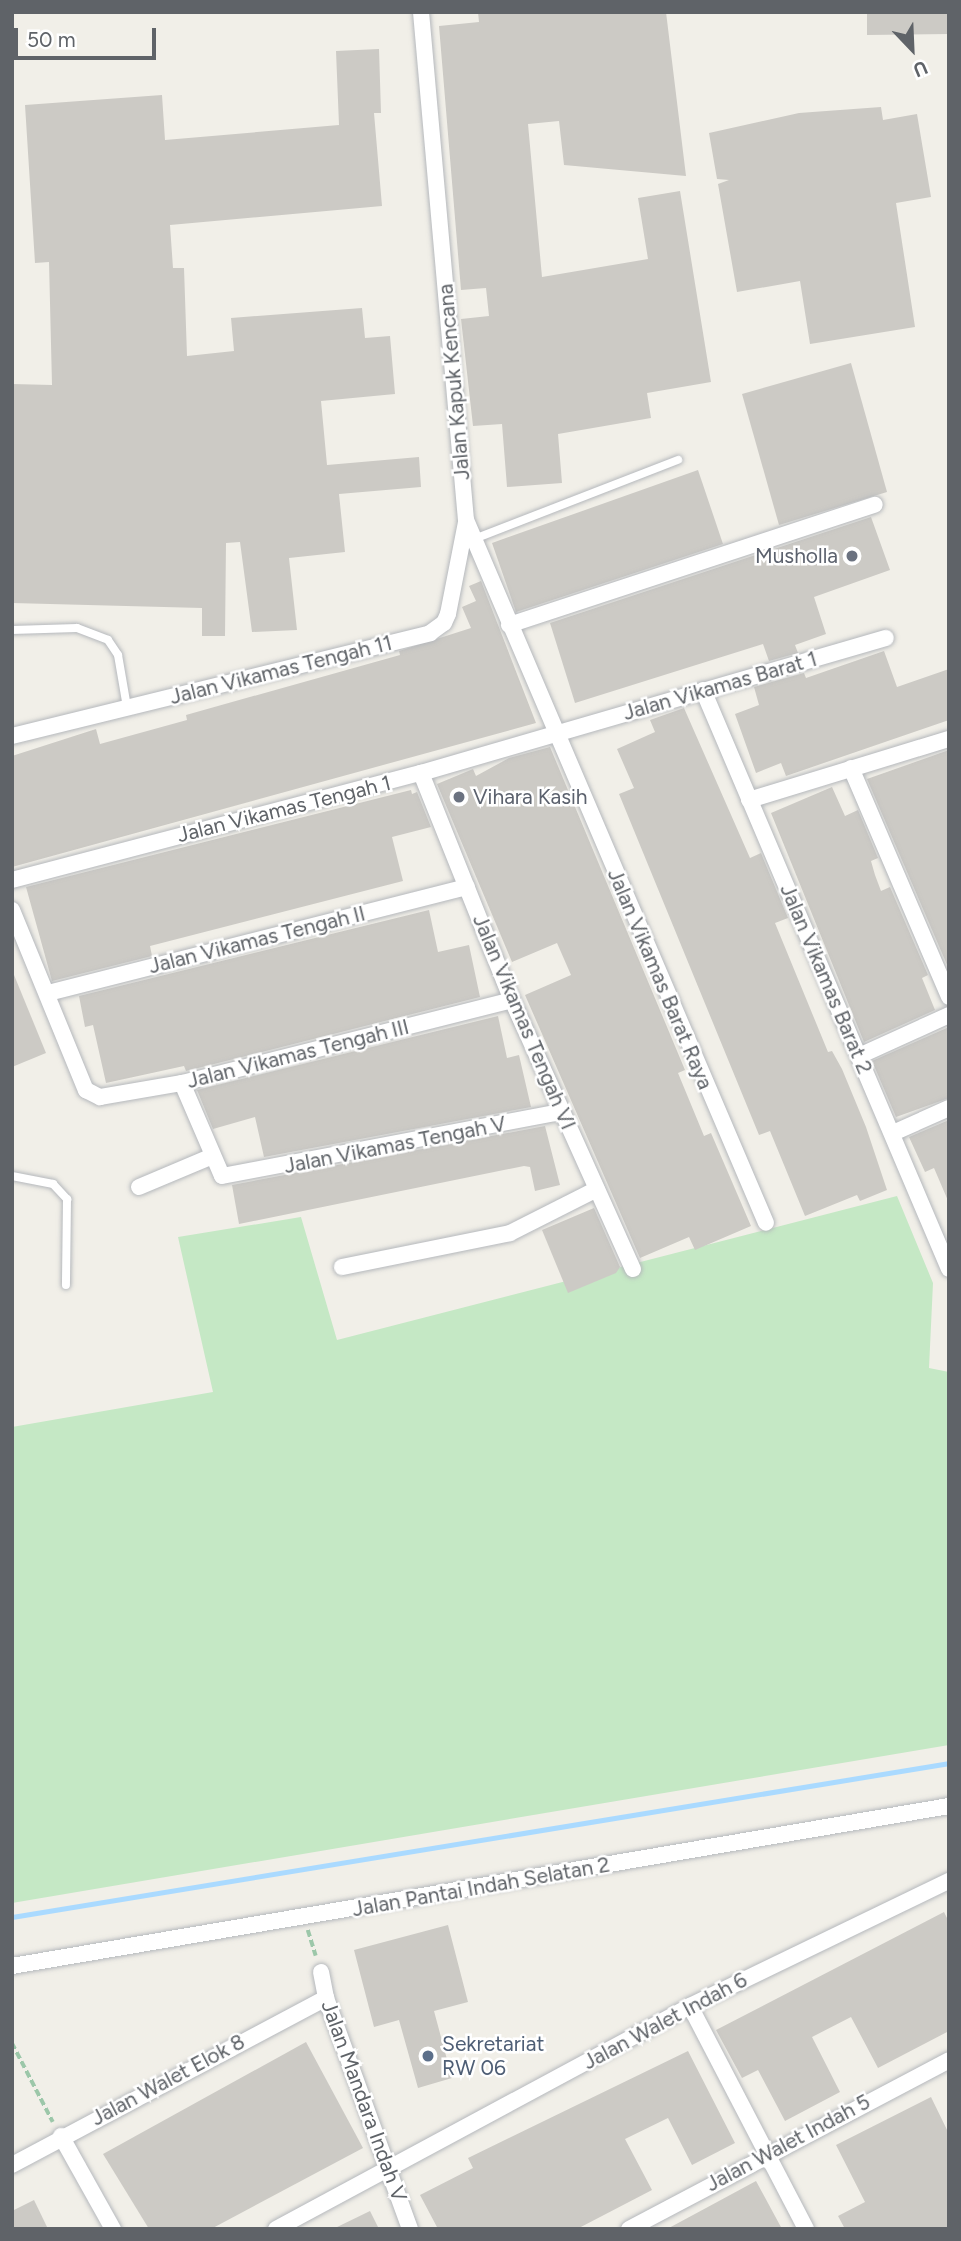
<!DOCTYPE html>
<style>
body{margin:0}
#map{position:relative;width:961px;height:2241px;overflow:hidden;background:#f1efe8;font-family:Figtree,sans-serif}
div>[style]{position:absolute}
.green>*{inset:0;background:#c5e8c5}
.stream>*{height:5px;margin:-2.5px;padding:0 2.5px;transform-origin:2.5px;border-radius:2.5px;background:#aadaff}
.building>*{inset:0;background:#cccac5}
.path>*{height:3.5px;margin-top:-1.75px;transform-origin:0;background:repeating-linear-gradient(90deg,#9cc7a9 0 7px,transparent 0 10.5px)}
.roads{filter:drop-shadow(0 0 2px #b5b8bc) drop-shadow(0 0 2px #b5b8bc)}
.lane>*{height:8px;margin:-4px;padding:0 4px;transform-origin:4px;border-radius:4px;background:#fff}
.street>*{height:16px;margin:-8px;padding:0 8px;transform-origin:8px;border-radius:8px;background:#fff}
.dots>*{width:19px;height:19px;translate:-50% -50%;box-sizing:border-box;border:4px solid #fff;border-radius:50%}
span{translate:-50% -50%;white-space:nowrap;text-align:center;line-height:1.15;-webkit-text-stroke:5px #fff;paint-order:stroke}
.street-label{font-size:21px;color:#5f6368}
.worship-label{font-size:21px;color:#5b616d}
.right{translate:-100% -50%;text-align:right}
.left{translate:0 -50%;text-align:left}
.service-label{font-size:21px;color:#4e5e75}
.frame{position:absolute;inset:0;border:14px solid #5f6368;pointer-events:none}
.north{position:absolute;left:877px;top:14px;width:70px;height:70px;-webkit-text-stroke:5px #fff;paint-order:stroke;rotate:157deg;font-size:19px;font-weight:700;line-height:28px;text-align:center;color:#5f6368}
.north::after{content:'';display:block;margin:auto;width:24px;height:32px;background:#5f6368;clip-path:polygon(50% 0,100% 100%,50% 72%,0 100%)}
.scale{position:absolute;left:14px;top:28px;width:142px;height:32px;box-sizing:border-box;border:4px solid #5f6368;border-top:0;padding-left:9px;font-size:21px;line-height:24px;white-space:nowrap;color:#5f6368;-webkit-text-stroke:5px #fff;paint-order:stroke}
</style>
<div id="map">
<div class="green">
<div style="clip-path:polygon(897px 1196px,933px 1283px,929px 1368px,949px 1372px,949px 1745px,12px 1903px,12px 1427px,213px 1392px,178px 1237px,301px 1217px,337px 1340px)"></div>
</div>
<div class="stream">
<div style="left:12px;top:1917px;width:950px;rotate:-9.33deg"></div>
</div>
<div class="building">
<div style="clip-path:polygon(478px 12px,666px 12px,686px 176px,564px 165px,559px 121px,528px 124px,542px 277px,648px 259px,638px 198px,680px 191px,711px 382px,647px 393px,651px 418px,558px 434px,562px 483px,507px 487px,502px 424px,473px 426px,461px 319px,489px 316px,486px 288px,461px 290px,439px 26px,479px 22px)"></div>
<div style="clip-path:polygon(867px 12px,949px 12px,949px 34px,867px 35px)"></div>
<div style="clip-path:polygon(379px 49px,381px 113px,374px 113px,382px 206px,170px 225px,173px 268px,184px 268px,187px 356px,234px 351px,231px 318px,362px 308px,365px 338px,390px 336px,395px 394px,321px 401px,327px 465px,419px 457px,421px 487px,339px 494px,345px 552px,289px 558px,297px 630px,252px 632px,240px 542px,226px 543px,225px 636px,202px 636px,202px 608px,12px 603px,12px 384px,52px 385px,49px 262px,35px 263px,25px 105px,162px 95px,165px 140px,339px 125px,336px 51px)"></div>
<div style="clip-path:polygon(881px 107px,883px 120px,917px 114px,931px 197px,896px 203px,915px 327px,810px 344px,800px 281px,737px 292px,718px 184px,729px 180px,717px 179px,709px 133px,799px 113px)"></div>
<div style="clip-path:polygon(851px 363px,887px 492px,779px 525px,742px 394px)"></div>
<div style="clip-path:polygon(698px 470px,723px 544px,516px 612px,492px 543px)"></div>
<div style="clip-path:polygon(871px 517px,890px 570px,814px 597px,826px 634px,795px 645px,798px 653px,769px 661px,763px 644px,575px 703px,550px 623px)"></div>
<div style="clip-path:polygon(481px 581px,536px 723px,12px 867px,12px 756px,96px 729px,100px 744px,187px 720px,186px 715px,400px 655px,399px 651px,471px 628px,462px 607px,476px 601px,469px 586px)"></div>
<div style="clip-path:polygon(884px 651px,897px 687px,949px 669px,949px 720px,786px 776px,781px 763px,756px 773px,735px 714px,759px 705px,754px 687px,804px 673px,806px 678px)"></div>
<div style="clip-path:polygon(684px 708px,750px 858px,761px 853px,788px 918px,775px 923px,828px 1052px,832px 1051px,842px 1069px,866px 1127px,887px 1190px,860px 1201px,857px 1195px,805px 1216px,770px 1131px,759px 1135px,619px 794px,634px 788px,617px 749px,655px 732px,650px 720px)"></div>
<div style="clip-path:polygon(550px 747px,685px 1070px,678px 1073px,697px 1119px,704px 1136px,711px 1133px,751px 1226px,695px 1250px,689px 1237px,640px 1258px,525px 995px,571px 975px,557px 943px,512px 962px,437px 784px,473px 769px,476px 776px,509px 758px)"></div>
<div style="clip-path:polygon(949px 750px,949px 967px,948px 967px,867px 779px)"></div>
<div style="clip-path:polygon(832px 787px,845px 816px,858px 810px,878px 858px,871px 861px,875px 875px,881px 891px,890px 887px,928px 975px,922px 978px,935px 1010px,864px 1042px,771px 813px)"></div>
<div style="clip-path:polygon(411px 790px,412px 794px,417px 792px,431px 827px,392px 837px,403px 881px,150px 946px,152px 956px,52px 981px,26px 887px)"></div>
<div style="clip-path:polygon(429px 910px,438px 952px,469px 945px,480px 997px,186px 1071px,184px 1066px,106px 1083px,93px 1025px,85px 1027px,79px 996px)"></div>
<div style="clip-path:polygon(12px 970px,46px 1053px,12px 1067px)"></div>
<div style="clip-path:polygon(498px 1016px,507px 1058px,519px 1055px,531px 1107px,264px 1157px,255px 1117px,213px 1129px,197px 1090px)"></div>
<div style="clip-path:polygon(949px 1027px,949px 1098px,896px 1117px,872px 1061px)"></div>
<div style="clip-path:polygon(949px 1120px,949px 1203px,934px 1168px,925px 1172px,909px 1137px)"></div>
<div style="clip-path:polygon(545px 1126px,560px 1185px,535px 1191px,530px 1167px,524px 1166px,239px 1224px,232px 1185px)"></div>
<div style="clip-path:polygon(594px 1208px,620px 1267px,616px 1273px,568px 1293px,542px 1230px)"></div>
<div style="clip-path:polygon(944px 1912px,949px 1922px,949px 2031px,878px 2068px,851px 2017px,812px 2037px,840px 2092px,785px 2121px,758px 2070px,742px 2078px,716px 2030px)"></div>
<div style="clip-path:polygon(448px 1925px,468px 2002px,434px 2011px,452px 2078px,418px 2088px,399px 2020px,374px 2027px,354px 1950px)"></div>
<div style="clip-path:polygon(306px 2042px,363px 2148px,211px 2229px,149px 2229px,103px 2154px)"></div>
<div style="clip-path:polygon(688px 2051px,735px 2143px,692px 2165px,668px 2118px,625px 2139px,652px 2190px,577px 2229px,438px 2229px,420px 2195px,473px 2168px,468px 2158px)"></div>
<div style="clip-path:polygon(931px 2097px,949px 2134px,949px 2229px,845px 2229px,838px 2216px,865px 2202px,836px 2145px)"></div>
<div style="clip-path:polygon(756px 2181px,782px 2229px,667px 2229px,706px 2208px)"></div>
<div style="clip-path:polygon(34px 2200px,48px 2229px,12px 2229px,12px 2211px)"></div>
<div style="clip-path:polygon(370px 2211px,379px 2229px,333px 2229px)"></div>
</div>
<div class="path">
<div style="left:308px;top:1930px;width:27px;rotate:73deg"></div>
<div style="left:12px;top:2043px;width:89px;rotate:62.6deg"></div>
</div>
<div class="roads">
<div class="lane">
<div style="left:474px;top:539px;width:219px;rotate:-21.2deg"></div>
<div style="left:12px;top:630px;width:65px;rotate:-1.8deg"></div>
<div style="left:77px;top:628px;width:33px;rotate:21deg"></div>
<div style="left:108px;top:640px;width:18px;rotate:56deg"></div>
<div style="left:118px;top:655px;width:53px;rotate:80.2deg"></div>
<div style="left:12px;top:1176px;width:42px;rotate:11deg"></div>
<div style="left:53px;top:1184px;width:21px;rotate:47deg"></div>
<div style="left:67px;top:1199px;width:86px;rotate:90.7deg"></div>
</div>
<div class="street">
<div style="left:421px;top:12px;width:510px;rotate:84.94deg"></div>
<div style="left:466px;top:520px;width:764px;rotate:66.89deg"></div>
<div style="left:509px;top:625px;width:385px;rotate:-18.2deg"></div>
<div style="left:703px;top:690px;width:629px;rotate:66.98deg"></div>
<div style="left:12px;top:736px;width:431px;rotate:-13.8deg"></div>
<div style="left:430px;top:633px;width:17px;rotate:-36deg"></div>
<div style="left:444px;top:623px;width:10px;rotate:-66deg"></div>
<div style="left:448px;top:614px;width:94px;rotate:-78.9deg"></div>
<div style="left:851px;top:768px;width:249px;rotate:66.8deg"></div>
<div style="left:421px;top:773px;width:245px;rotate:68.2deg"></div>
<div style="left:512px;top:1000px;width:295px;rotate:65.8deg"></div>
<div style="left:749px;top:800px;width:209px;rotate:-17deg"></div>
<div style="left:12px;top:880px;width:423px;rotate:-14.7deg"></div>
<div style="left:421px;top:773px;width:484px;rotate:-16.2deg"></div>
<div style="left:12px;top:910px;width:195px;rotate:67.7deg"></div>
<div style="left:86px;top:1090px;width:16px;rotate:27deg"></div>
<div style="left:100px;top:1097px;width:83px;rotate:-9.7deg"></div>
<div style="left:182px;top:1083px;width:340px;rotate:-14.1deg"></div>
<div style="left:48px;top:993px;width:432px;rotate:-14.2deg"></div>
<div style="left:859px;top:1056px;width:99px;rotate:-24.5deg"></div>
<div style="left:182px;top:1083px;width:101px;rotate:66.7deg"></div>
<div style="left:222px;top:1176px;width:345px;rotate:-10.7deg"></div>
<div style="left:893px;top:1133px;width:61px;rotate:-24.1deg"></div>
<div style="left:139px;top:1187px;width:77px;rotate:-22.9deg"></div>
<div style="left:342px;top:1267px;width:171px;rotate:-11.4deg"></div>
<div style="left:510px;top:1233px;width:97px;rotate:-26.8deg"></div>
<div style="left:12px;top:1966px;width:951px;rotate:-9.69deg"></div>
<div style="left:321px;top:1972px;width:26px;rotate:79deg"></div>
<div style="left:326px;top:1998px;width:246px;rotate:70deg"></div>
<div style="left:690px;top:2006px;width:251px;rotate:62.5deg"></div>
<div style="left:61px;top:2136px;width:107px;rotate:60.8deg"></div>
<div style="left:12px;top:2165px;width:356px;rotate:-28deg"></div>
<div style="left:276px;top:2229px;width:470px;rotate:-28.3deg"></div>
<div style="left:690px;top:2006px;width:288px;rotate:-25.8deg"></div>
<div style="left:629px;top:2229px;width:362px;rotate:-27.8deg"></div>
</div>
</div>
<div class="dots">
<div style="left:852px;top:556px;background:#6b7280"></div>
<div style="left:459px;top:797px;background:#6b7280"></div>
<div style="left:428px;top:2056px;background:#5c6f8a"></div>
</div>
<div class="street-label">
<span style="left:454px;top:382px;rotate:-95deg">Jalan Kapuk Kencana</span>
<span style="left:281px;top:670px;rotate:-14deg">Jalan Vikamas Tengah 11</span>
<span style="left:720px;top:686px;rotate:-16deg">Jalan Vikamas Barat 1</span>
<span style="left:284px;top:809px;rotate:-14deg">Jalan Vikamas Tengah 1</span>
<span style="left:257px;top:940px;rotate:-14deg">Jalan Vikamas Tengah II</span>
<span style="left:660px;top:979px;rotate:67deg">Jalan Vikamas Barat Raya</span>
<span style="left:826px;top:979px;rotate:67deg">Jalan Vikamas Barat 2</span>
<span style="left:524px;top:1022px;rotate:67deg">Jalan Vikamas Tengah VI</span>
<span style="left:298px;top:1054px;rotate:-14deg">Jalan Vikamas Tengah III</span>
<span style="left:395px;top:1145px;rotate:-11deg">Jalan Vikamas Tengah V</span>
<span style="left:481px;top:1887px;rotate:-10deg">Jalan Pantai Indah Selatan 2</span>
<span style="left:665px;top:2021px;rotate:-28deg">Jalan Walet Indah 6</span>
<span style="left:168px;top:2080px;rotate:-28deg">Jalan Walet Elok 8</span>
<span style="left:364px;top:2101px;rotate:70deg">Jalan Mandara Indah V</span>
<span style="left:788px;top:2143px;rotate:-28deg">Jalan Walet Indah 5</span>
</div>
<div class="worship-label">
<span class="right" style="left:838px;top:556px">Musholla</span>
<span class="left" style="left:473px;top:797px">Vihara Kasih</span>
</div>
<div class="service-label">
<span class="left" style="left:442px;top:2056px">Sekretariat<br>RW 06</span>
</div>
<div class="frame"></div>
<div class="north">U</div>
<div class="scale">50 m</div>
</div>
